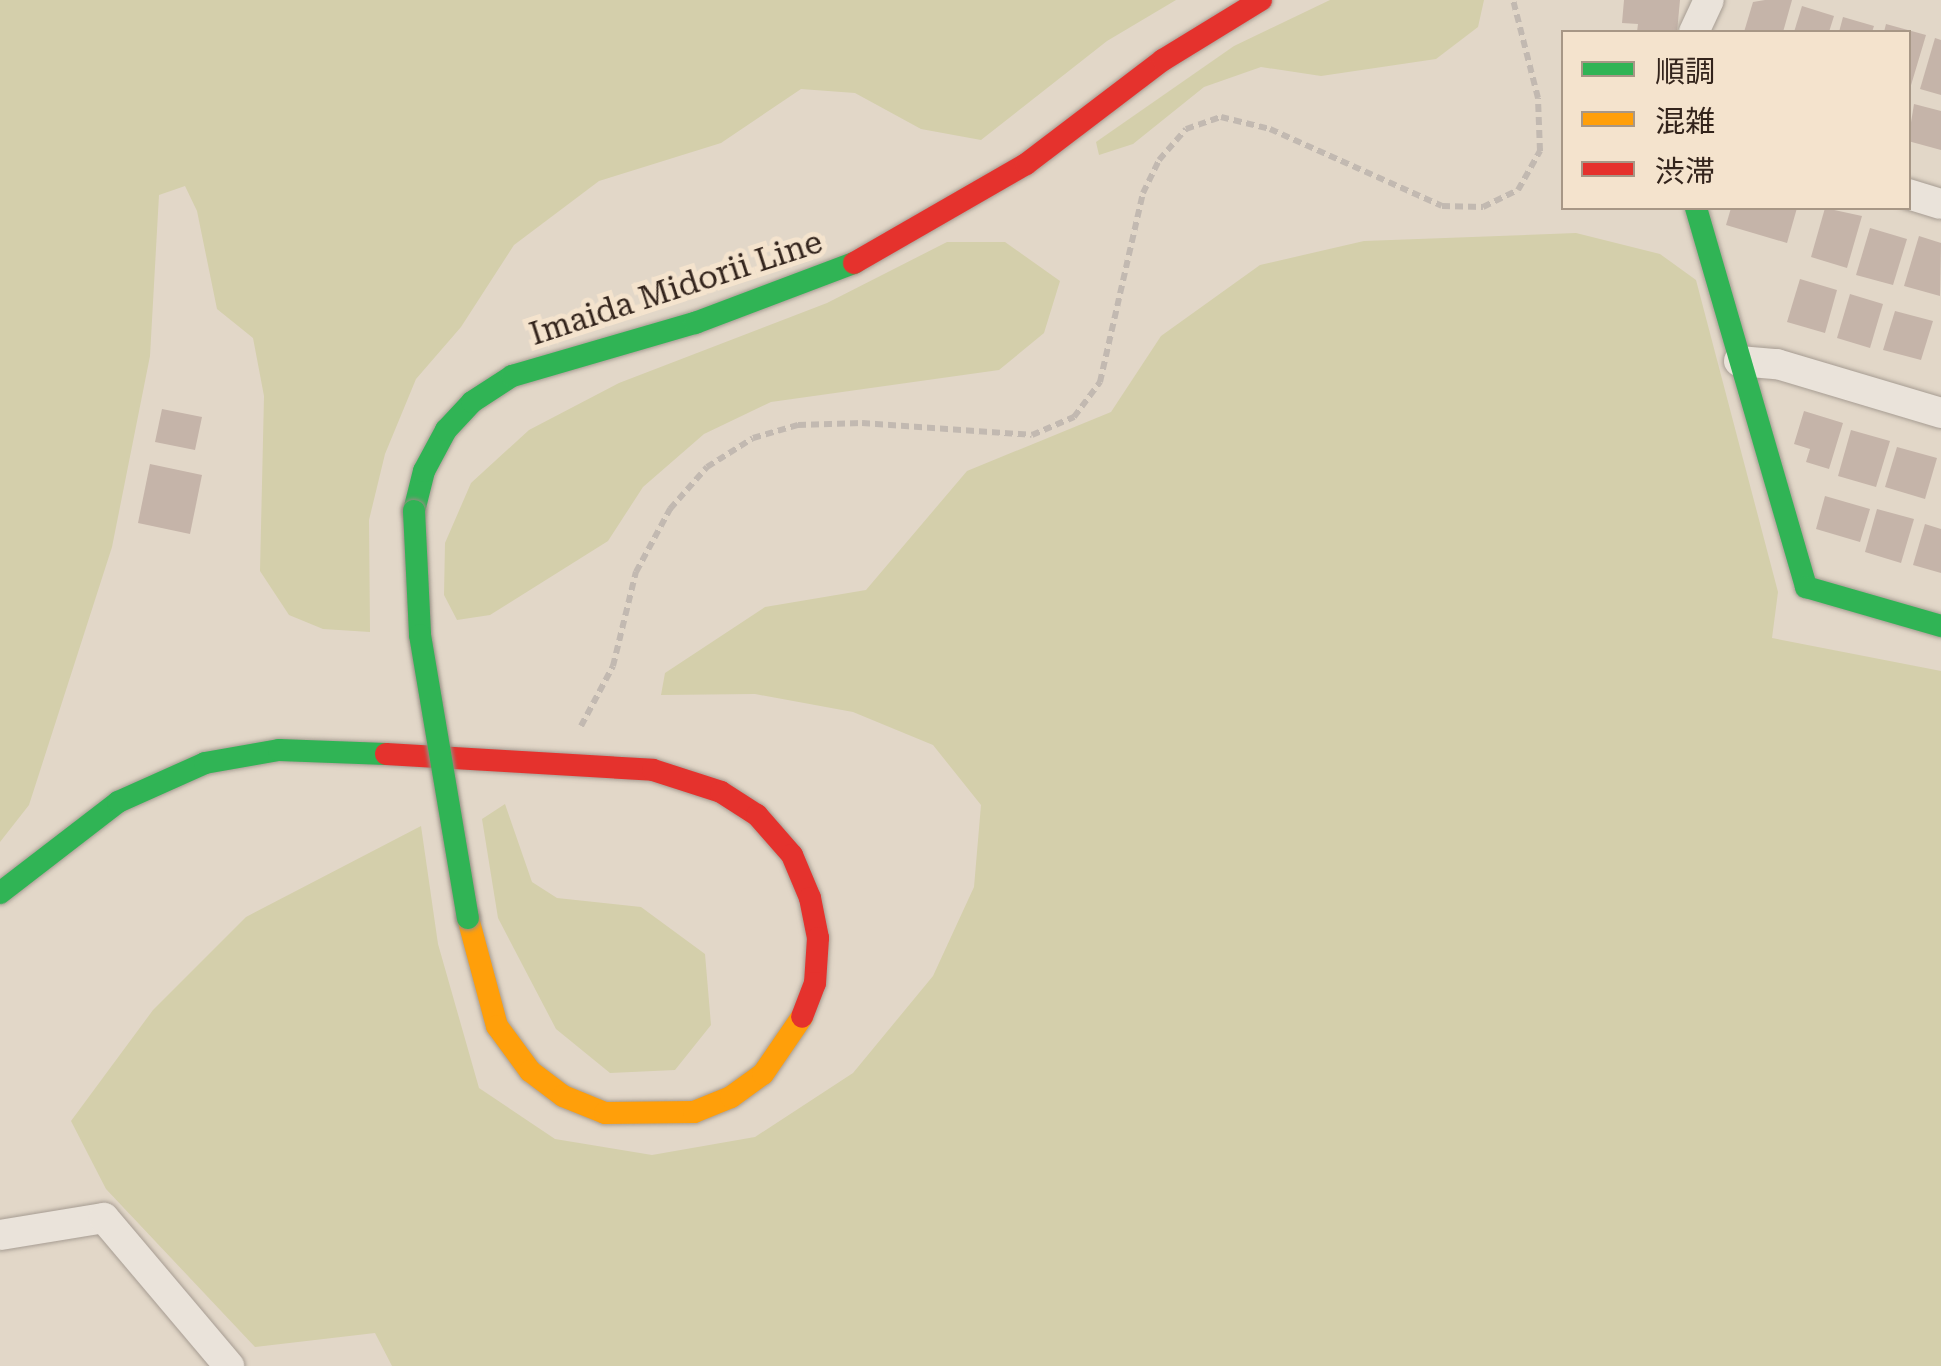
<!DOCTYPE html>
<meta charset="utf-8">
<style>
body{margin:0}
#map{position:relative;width:1941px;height:1366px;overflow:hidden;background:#e2d7c8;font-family:"Roboto Serif","Noto Sans JP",serif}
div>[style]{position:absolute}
.green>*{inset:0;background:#d4cfab}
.building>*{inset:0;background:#c5b4a9}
.path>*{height:6px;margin-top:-3px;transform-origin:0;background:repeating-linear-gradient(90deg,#c2b9b1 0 8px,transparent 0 13px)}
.roads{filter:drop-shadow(0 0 2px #a69c92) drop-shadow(0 0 2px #a69c92)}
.street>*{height:30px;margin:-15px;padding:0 15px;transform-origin:15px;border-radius:15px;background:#eae3da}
.fast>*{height:22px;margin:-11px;padding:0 11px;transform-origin:11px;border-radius:11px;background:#30b455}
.slow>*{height:22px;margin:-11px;padding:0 11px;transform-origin:11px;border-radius:11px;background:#ff9f0a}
.jam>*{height:22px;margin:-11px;padding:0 11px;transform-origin:11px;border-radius:11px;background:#e5322d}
.bridges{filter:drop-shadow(0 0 2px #968c82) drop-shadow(0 0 2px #968c82)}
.fast-bridge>*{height:22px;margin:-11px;padding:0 11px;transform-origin:11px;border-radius:11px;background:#30b455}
span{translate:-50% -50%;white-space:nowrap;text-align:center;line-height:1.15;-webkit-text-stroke:10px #f4e3cd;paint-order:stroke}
.street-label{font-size:32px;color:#33241c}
.legend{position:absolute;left:1561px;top:30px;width:350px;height:180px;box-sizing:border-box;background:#f4e3cd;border:2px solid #a79786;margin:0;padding:12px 18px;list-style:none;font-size:30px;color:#33241c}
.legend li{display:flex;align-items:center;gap:20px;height:50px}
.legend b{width:50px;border:2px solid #a79786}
</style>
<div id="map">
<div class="green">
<div style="clip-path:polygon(0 0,1176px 0,1107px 41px,981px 140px,921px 129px,855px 93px,801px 89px,721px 143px,599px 181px,514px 245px,461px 327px,416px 379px,385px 454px,369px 520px,370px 632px,323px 629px,289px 615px,260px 571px,264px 396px,253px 338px,217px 309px,197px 211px,185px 186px,159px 195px,150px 356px,112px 547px,29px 805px,0 842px)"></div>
<div style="clip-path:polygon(1330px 0,1484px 0,1478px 27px,1436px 59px,1321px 76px,1261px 67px,1204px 87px,1133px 144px,1099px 155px,1096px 142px,1234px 46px)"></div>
<div style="clip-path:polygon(1576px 233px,1660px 254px,1696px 280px,1778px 592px,1772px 638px,1941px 671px,1941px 1366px,392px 1366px,375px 1333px,255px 1347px,106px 1189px,71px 1121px,153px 1010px,246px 917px,421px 826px,438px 944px,479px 1088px,555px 1139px,652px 1155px,755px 1137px,853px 1073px,933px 976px,974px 887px,981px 805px,933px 745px,853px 712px,755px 694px,661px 695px,665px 673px,765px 607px,866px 590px,967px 471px,1111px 412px,1161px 336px,1260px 265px,1364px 241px)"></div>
<div style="clip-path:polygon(947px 242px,1005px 242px,1060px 281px,1044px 333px,999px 370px,771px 402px,704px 434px,643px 487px,608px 541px,490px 615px,457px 620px,444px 595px,445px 543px,471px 483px,529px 430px,619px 383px,827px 303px)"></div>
<div style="clip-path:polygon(505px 804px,532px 882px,557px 898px,641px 907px,705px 954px,711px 1025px,675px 1070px,610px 1073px,556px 1029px,498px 918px,482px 819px)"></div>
</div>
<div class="building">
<div style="clip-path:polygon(1624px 0,1680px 0,1677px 32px,1637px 32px,1638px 24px,1622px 23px)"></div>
<div style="clip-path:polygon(1765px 0,1792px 0,1783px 32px,1744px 32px,1753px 2px)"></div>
<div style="clip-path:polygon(1802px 6px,1834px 16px,1829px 32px,1794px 32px)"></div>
<div style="clip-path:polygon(1843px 17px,1874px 26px,1872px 32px,1839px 32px)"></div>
<div style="clip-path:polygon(1886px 24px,1926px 35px,1909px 92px,1908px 32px,1884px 32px)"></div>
<div style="clip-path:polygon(1935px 38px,1941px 40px,1941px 95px,1920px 89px)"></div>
<div style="clip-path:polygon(1914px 104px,1941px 111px,1941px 150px,1908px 141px)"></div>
<div style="clip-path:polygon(1731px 208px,1797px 208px,1787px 243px,1726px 225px)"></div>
<div style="clip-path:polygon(1825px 208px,1862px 216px,1847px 268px,1811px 257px)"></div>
<div style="clip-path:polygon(1870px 228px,1907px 239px,1893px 285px,1856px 275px)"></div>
<div style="clip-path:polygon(1919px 236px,1941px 243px,1940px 296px,1904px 286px)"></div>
<div style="clip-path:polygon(1800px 279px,1837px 290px,1825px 333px,1787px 322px)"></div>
<div style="clip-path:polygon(1850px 294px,1883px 304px,1870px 348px,1837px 338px)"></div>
<div style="clip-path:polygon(1895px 311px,1933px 321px,1921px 360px,1883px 350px)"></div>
<div style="clip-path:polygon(162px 409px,202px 417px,195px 450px,155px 442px)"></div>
<div style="clip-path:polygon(1804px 411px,1843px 423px,1829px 469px,1806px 462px,1810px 449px,1794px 444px)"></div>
<div style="clip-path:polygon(1851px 430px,1890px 441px,1876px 487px,1838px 476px)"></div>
<div style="clip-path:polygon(1897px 447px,1937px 458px,1925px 499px,1885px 487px)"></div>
<div style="clip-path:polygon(150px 464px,202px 475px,190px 534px,138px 523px)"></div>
<div style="clip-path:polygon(1825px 496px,1870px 509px,1860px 542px,1816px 529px)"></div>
<div style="clip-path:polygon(1877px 509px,1914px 519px,1901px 563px,1865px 552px)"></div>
<div style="clip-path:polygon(1925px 524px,1941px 529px,1941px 573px,1913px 565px)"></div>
</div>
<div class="path">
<div style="left:581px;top:726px;width:68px;rotate:-61.9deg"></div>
<div style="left:613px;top:666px;width:97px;rotate:-76.3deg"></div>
<div style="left:636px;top:572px;width:72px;rotate:-61.6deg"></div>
<div style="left:670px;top:509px;width:56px;rotate:-48.6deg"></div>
<div style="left:707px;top:467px;width:54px;rotate:-32.2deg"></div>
<div style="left:753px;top:438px;width:47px;rotate:-16.1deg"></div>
<div style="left:798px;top:425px;width:64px;rotate:-1.8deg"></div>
<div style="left:862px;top:423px;width:170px;rotate:4deg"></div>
<div style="left:1032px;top:435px;width:46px;rotate:-23.2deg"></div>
<div style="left:1074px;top:417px;width:44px;rotate:-53.4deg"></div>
<div style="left:1100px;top:382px;width:194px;rotate:-77.2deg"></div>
<div style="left:1143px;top:193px;width:37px;rotate:-64deg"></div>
<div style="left:1159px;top:160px;width:41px;rotate:-48.9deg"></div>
<div style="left:1186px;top:129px;width:37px;rotate:-19deg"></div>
<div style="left:1221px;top:117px;width:50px;rotate:13.8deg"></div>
<div style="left:1270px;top:129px;width:188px;rotate:24.1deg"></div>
<div style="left:1442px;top:206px;width:41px;rotate:1.4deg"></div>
<div style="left:1483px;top:207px;width:39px;rotate:-26deg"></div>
<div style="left:1518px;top:190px;width:45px;rotate:-60.6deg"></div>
<div style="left:1540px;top:151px;width:53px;rotate:-92.2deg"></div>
<div style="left:1538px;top:98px;width:101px;rotate:-104.3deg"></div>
</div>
<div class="roads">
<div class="street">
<div style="left:1694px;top:32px;width:35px;rotate:-65deg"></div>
<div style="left:1908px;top:194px;width:34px;rotate:17deg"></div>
<div style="left:1739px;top:361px;width:38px;rotate:5deg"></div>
<div style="left:1777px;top:364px;width:171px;rotate:16.6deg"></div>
<div style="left:0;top:1235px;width:105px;rotate:-9.3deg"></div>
<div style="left:104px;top:1218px;width:194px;rotate:49.8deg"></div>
</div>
<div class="fast">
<div style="left:1696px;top:208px;width:395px;rotate:73.8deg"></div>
<div style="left:1806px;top:587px;width:141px;rotate:16.1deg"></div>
<div style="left:414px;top:511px;width:41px;rotate:-76deg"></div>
<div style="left:424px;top:471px;width:47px;rotate:-61.8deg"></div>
<div style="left:446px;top:430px;width:38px;rotate:-47deg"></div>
<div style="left:472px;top:402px;width:48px;rotate:-33deg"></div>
<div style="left:512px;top:376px;width:191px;rotate:-16.2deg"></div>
<div style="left:695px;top:323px;width:170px;rotate:-20.7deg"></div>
<div style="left:0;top:893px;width:149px;rotate:-37.6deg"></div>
<div style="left:118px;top:802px;width:95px;rotate:-24.1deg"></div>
<div style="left:205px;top:763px;width:75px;rotate:-10deg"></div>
<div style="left:279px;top:750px;width:107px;rotate:2.1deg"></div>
</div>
<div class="slow">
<div style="left:468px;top:918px;width:112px;rotate:75deg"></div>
<div style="left:497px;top:1026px;width:56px;rotate:53.7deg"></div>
<div style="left:530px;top:1071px;width:41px;rotate:37.1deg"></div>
<div style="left:563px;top:1096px;width:45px;rotate:22deg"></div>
<div style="left:605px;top:1113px;width:89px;rotate:-0.6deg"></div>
<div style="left:694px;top:1112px;width:40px;rotate:-22deg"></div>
<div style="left:731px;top:1097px;width:39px;rotate:-36deg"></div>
<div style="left:763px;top:1074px;width:69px;rotate:-55.6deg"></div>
</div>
<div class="jam">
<div style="left:854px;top:263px;width:198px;rotate:-29.9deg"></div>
<div style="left:1026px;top:164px;width:172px;rotate:-37.2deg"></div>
<div style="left:1163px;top:60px;width:115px;rotate:-31.5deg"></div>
<div style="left:386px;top:754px;width:267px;rotate:3.4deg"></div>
<div style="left:653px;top:770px;width:71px;rotate:17.9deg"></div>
<div style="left:721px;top:792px;width:43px;rotate:32.6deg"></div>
<div style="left:757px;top:815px;width:53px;rotate:48.8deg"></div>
<div style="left:792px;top:855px;width:47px;rotate:67.3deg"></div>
<div style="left:810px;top:898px;width:41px;rotate:78.7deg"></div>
<div style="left:818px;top:938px;width:45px;rotate:93.8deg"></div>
<div style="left:815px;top:983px;width:36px;rotate:111deg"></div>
</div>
</div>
<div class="bridges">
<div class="fast-bridge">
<div style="left:414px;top:511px;width:124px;rotate:87.2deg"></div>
<div style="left:420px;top:635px;width:287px;rotate:80.4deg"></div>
</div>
</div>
<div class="street-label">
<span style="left:676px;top:288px;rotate:-18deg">Imaida Midorii Line</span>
</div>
<ul class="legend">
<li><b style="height:12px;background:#30b455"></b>順調</li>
<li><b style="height:12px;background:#ff9f0a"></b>混雑</li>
<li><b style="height:12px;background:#e5322d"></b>渋滞</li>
</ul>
</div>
